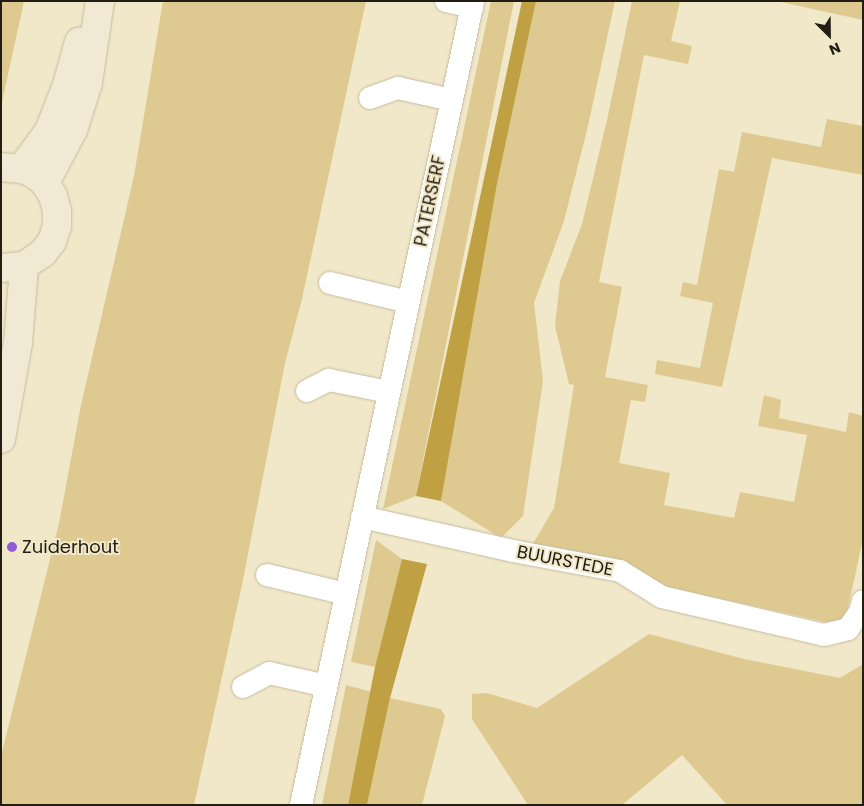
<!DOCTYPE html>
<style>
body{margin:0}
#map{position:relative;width:864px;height:806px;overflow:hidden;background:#f1e7c9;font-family:Poppins,sans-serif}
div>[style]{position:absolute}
.green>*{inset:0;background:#deca91}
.water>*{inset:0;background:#bfa143}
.roads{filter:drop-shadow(0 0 1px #c5bb9e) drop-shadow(0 0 1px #c5bb9e)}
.street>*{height:22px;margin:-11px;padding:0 11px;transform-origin:11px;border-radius:11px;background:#fff}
.secondary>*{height:28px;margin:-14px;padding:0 14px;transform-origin:14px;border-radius:14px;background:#f1e9d3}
.dots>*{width:14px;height:14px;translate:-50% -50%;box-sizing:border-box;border:2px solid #f1e7c9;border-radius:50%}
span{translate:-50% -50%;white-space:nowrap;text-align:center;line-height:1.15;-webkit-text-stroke:4px #f1e7c9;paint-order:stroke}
.street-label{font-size:18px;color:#221e13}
.poi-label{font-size:18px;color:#221e13}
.left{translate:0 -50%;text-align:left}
.frame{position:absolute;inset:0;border:2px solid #221e13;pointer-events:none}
.north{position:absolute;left:804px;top:10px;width:50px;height:50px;-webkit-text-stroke:4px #f1e7c9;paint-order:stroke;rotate:157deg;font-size:14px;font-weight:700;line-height:20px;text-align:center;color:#221e13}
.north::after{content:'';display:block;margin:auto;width:18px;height:22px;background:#221e13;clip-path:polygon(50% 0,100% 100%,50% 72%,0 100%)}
</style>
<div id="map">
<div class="green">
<div style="clip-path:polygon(1px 1px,24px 1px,1px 107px)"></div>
<div style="clip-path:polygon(163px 1px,366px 1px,302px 299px,285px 363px,242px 585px,194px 805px,1px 805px,1px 756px,59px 523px,81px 405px,134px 176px)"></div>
<div style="clip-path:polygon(491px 1px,514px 1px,416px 496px,383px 509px)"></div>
<div style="clip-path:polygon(536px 1px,615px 1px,588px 126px,564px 221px,534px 303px,543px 381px,523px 516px,501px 538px,441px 501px,497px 184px)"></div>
<div style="clip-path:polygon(632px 1px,680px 1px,671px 41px,692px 46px,688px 64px,644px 55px,599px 282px,622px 287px,605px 377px,648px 385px,645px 402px,631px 400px,619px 463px,670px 473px,664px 505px,734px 518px,740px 492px,794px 502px,807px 435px,758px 426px,764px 395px,781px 400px,779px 418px,846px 432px,849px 412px,863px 416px,863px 539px,844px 626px,667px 587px,531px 547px,554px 508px,574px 385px,569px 384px,555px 326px,560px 281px,582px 224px,607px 120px)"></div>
<div style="clip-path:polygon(776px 1px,863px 1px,863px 20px)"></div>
<div style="clip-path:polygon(827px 119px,863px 126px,863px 175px,772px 158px,722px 387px,655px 374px,657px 360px,700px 368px,713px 303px,680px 296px,683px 282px,697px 285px,719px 169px,734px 172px,742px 132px,821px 147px)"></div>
<div style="clip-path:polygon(376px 540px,402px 559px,375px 667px,351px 662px)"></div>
<div style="clip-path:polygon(649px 634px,744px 659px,840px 678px,863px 664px,863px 805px,727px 805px,682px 755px,622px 805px,528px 805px,472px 719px,472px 694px,487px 693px,537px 708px)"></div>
<div style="clip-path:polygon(346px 685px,372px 692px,348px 805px,322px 805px)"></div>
<div style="clip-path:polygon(390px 698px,441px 709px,445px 716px,422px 805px,367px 805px)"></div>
</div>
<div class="water">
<div style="clip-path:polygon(522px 1px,536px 1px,497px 184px,441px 501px,416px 496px)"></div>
<div style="clip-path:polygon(402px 559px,427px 564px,390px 698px,367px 805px,348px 805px,375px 667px)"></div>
</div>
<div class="roads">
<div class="street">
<div style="left:446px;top:1px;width:27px;rotate:13deg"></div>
<div style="left:370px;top:98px;width:30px;rotate:-20deg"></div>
<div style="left:398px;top:88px;width:55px;rotate:12.5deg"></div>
<div style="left:330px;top:283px;width:80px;rotate:13.7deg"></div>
<div style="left:307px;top:391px;width:25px;rotate:-27deg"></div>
<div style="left:329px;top:380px;width:61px;rotate:11.3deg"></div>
<div style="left:362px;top:517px;width:155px;rotate:12.7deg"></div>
<div style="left:513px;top:551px;width:109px;rotate:10.6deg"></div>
<div style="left:620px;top:571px;width:49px;rotate:31.8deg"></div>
<div style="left:662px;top:597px;width:166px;rotate:13.2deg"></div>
<div style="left:824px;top:635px;width:25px;rotate:-14deg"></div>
<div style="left:848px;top:629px;width:21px;rotate:-55deg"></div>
<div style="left:860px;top:612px;width:11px;rotate:-75deg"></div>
<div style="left:267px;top:575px;width:81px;rotate:13.5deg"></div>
<div style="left:243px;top:687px;width:30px;rotate:-28deg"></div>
<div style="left:269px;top:673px;width:58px;rotate:12.8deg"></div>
<div style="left:301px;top:805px;width:822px;rotate:-77.92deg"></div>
</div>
<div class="secondary">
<div style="left:1px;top:167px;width:20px;rotate:6deg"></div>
<div style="left:21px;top:169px;width:10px;rotate:17deg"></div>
<div style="left:31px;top:172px;width:18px;rotate:38deg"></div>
<div style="left:45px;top:183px;width:15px;rotate:58deg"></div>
<div style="left:53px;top:196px;width:16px;rotate:75deg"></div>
<div style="left:57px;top:211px;width:15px;rotate:90deg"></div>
<div style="left:57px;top:226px;width:16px;rotate:108deg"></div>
<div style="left:52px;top:241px;width:15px;rotate:127deg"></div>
<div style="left:43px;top:253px;width:23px;rotate:146deg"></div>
<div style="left:24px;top:266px;width:23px;rotate:175deg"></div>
<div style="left:21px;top:169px;width:47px;rotate:-53.6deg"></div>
<div style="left:49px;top:131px;width:49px;rotate:-68.6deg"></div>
<div style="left:67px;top:85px;width:45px;rotate:-74.4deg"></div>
<div style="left:45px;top:183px;width:60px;rotate:-62.2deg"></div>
<div style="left:73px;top:130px;width:49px;rotate:-72.3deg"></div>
<div style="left:88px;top:83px;width:83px;rotate:-81.7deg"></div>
<div style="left:1px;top:439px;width:97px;rotate:-80deg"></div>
<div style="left:18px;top:343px;width:77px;rotate:-85.5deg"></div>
</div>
</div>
<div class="dots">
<div style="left:12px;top:547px;background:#905bd4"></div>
</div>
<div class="street-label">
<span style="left:430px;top:201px;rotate:-78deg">PATERSERF</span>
<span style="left:565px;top:561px;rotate:11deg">BUURSTEDE</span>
</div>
<div class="poi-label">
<span class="left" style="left:22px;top:547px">Zuiderhout</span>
</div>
<div class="frame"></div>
<div class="north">N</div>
</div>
